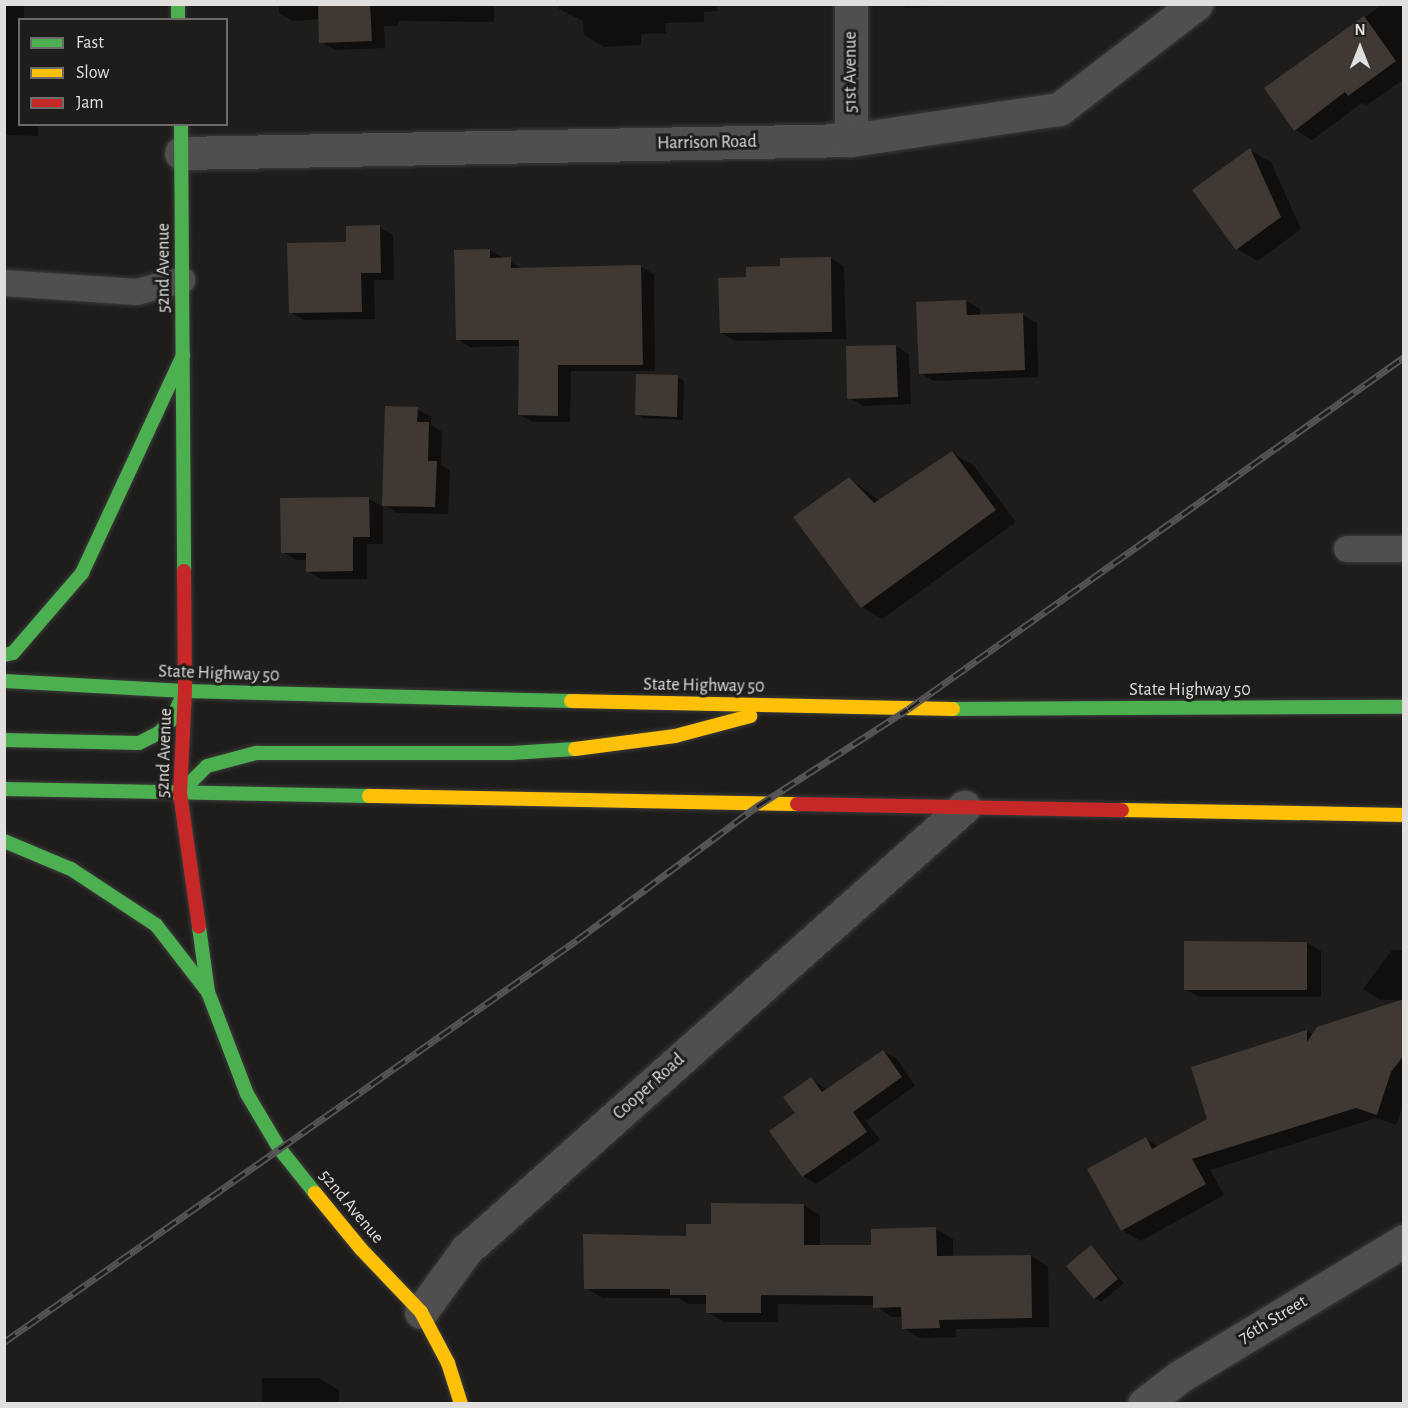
<!DOCTYPE html>
<style>
body{margin:0}
#map{position:relative;width:1408px;height:1408px;overflow:hidden;background:#1e1d1c;font-family:"Alegreya Sans",sans-serif}
div>[style]{position:absolute}
.shadow>*{inset:0;background:#0007}
.building>*{inset:0;background:#403933}
.roads{filter:drop-shadow(0 0 2px #3b3a39) drop-shadow(0 0 2px #3b3a39)}
.lane>*{height:26px;margin:-13px;padding:0 13px;transform-origin:13px;border-radius:13px;background:#504f4e}
.street>*{height:33px;margin:-16.5px;padding:0 16.5px;transform-origin:16.5px;border-radius:16.5px;background:#504f4e}
.fast>*{height:14px;margin:-7px;padding:0 7px;transform-origin:7px;border-radius:7px;background:#4caf50}
.slow>*{height:14px;margin:-7px;padding:0 7px;transform-origin:7px;border-radius:7px;background:#ffc107}
.jam>*{height:14px;margin:-7px;padding:0 7px;transform-origin:7px;border-radius:7px;background:#c62828}
.rail>*{height:7px;margin-top:-3.5px;transform-origin:0;background:repeating-linear-gradient(90deg,#1f1d1b 0 14px,#555454 0 28px);box-sizing:border-box;border-block:2px solid #555454}
span{translate:-50% -50%;white-space:nowrap;text-align:center;line-height:1.15;-webkit-text-stroke:6px #1f1d1b;paint-order:stroke}
.street-label{font-size:18px;color:#e0dfde}
.frame{position:absolute;inset:0;border:6px solid #e0dfde;pointer-events:none}
.legend{position:absolute;left:18px;top:18px;width:210px;height:108px;box-sizing:border-box;background:#1f1d1b;border:2px solid #6c6b69;margin:0;padding:8px 10px;list-style:none;font-size:18px;color:#e0dfde}
.legend li{display:flex;align-items:center;gap:12px;height:30px}
.legend b{width:30px;border:2px solid #6c6b69}
.north{position:absolute;left:1330px;top:18px;width:60px;height:60px;-webkit-text-stroke:4px #1f1d1b;paint-order:stroke;rotate:0deg;font-size:16px;font-weight:700;line-height:24px;text-align:center;color:#e0dfde}
.north::after{content:'';display:block;margin:auto;width:21px;height:27px;background:#e0dfde;clip-path:polygon(50% 0,100% 100%,50% 72%,0 100%)}
</style>
<div id="map">
<div class="shadow">
<div style="clip-path:polygon(4px 4px,24px 4px,24px 20px,20px 20px,20px 124px,38px 124px,38px 136px,4px 135px)"></div>
<div style="clip-path:polygon(279px 4px,494px 4px,494px 22px,398px 21px,398px 26px,384px 26px,385px 48px,335px 50px,321px 42px,320px 19px,293px 21px,279px 13px)"></div>
<div style="clip-path:polygon(559px 4px,717px 4px,717px 11px,704px 12px,704px 22px,665px 23px,666px 33px,641px 34px,641px 45px,604px 47px,584px 35px,583px 21px,559px 9px)"></div>
<div style="clip-path:polygon(900px 4px,967px 4px,967px 6px,906px 8px)"></div>
<div style="clip-path:polygon(1383px 4px,1404px 4px,1404px 79px,1367px 105px,1362px 103px,1312px 140px,1295px 130px,1266px 88px)"></div>
<div style="clip-path:polygon(1250px 150px,1271px 162px,1301px 229px,1258px 261px,1237px 249px,1194px 191px)"></div>
<div style="clip-path:polygon(379px 227px,393px 235px,394px 280px,374px 280px,375px 319px,304px 320px,290px 312px,348px 243px)"></div>
<div style="clip-path:polygon(490px 250px,523px 269px,641px 267px,654px 274px,655px 371px,571px 371px,570px 422px,532px 422px,519px 414px,520px 346px,470px 347px,457px 339px)"></div>
<div style="clip-path:polygon(830px 258px,844px 266px,846px 339px,735px 341px,721px 333px,747px 278px)"></div>
<div style="clip-path:polygon(966px 301px,980px 309px,980px 316px,1023px 315px,1037px 323px,1038px 377px,934px 381px,920px 373px)"></div>
<div style="clip-path:polygon(896px 346px,909px 354px,911px 404px,863px 406px,849px 398px)"></div>
<div style="clip-path:polygon(678px 377px,684px 381px,683px 420px,643px 418px,636px 414px)"></div>
<div style="clip-path:polygon(417px 409px,431px 417px,431px 425px,442px 432px,441px 465px,450px 470px,448px 514px,398px 513px,384px 505px)"></div>
<div style="clip-path:polygon(952px 453px,973px 465px,1016px 522px,882px 619px,862px 607px,849px 478px,880px 501px)"></div>
<div style="clip-path:polygon(369px 499px,383px 507px,383px 544px,367px 544px,367px 579px,321px 579px,307px 571px,307px 560px,296px 560px,282px 552px)"></div>
<div style="clip-path:polygon(1307px 943px,1321px 951px,1321px 997px,1199px 997px,1185px 989px)"></div>
<div style="clip-path:polygon(1392px 950px,1404px 951px,1404px 1000px,1381px 1000px,1363px 989px)"></div>
<div style="clip-path:polygon(1404px 1001px,1404px 1103px,1396px 1125px,1376px 1118px,1210px 1170px,1224px 1195px,1141px 1241px,1122px 1230px,1146px 1139px,1159px 1147px,1209px 1120px,1193px 1068px,1307px 1031px,1314px 1035px)"></div>
<div style="clip-path:polygon(883px 1051px,897px 1059px,915px 1086px,866px 1121px,880px 1140px,816px 1184px,803px 1176px,797px 1113px,811px 1079px,827px 1090px)"></div>
<div style="clip-path:polygon(803px 1205px,820px 1215px,820px 1246px,873px 1246px,936px 1229px,953px 1239px,953px 1257px,1031px 1256px,1048px 1266px,1049px 1327px,956px 1329px,956px 1337px,920px 1338px,903px 1328px,903px 1317px,892px 1317px,875px 1305px,778px 1304px,778px 1322px,724px 1322px,707px 1312px,707px 1304px,688px 1304px,678px 1298px,603px 1298px,586px 1288px,712px 1226px)"></div>
<div style="clip-path:polygon(1091px 1247px,1124px 1283px,1101px 1302px,1095px 1298px)"></div>
<div style="clip-path:polygon(262px 1378px,318px 1378px,339px 1390px,339px 1404px,262px 1404px)"></div>
</div>
<div class="building">
<div style="clip-path:polygon(318px 4px,370px 4px,372px 41px,319px 43px)"></div>
<div style="clip-path:polygon(1364px 16px,1396px 61px,1348px 96px,1345px 92px,1294px 131px,1264px 88px)"></div>
<div style="clip-path:polygon(1250px 148px,1281px 217px,1236px 250px,1192px 190px)"></div>
<div style="clip-path:polygon(380px 225px,381px 273px,361px 273px,362px 312px,289px 313px,287px 243px,346px 242px,346px 226px)"></div>
<div style="clip-path:polygon(490px 249px,490px 258px,511px 257px,511px 268px,641px 265px,643px 365px,558px 365px,558px 416px,518px 415px,519px 340px,456px 340px,454px 250px)"></div>
<div style="clip-path:polygon(831px 257px,832px 332px,720px 333px,718px 278px,746px 277px,746px 267px,780px 266px,780px 258px)"></div>
<div style="clip-path:polygon(966px 300px,967px 315px,1023px 313px,1025px 370px,919px 374px,916px 302px)"></div>
<div style="clip-path:polygon(896px 345px,898px 397px,847px 399px,846px 346px)"></div>
<div style="clip-path:polygon(636px 374px,678px 375px,677px 417px,635px 415px)"></div>
<div style="clip-path:polygon(385px 406px,418px 407px,417px 422px,429px 422px,428px 461px,437px 461px,435px 507px,382px 506px)"></div>
<div style="clip-path:polygon(952px 451px,996px 510px,861px 608px,793px 517px,849px 477px,874px 503px)"></div>
<div style="clip-path:polygon(369px 497px,370px 537px,353px 537px,353px 571px,306px 572px,306px 553px,281px 553px,280px 498px)"></div>
<div style="clip-path:polygon(1184px 941px,1307px 942px,1307px 990px,1184px 990px)"></div>
<div style="clip-path:polygon(1404px 999px,1404px 1055px,1391px 1072px,1377px 1115px,1356px 1108px,1192px 1159px,1206px 1184px,1121px 1231px,1087px 1169px,1146px 1137px,1152px 1149px,1207px 1119px,1191px 1067px,1307px 1030px,1307px 1042px,1317px 1027px)"></div>
<div style="clip-path:polygon(883px 1050px,902px 1077px,853px 1112px,867px 1132px,802px 1177px,769px 1131px,795px 1113px,783px 1097px,811px 1077px,822px 1092px)"></div>
<div style="clip-path:polygon(711px 1203px,804px 1204px,804px 1245px,871px 1245px,871px 1229px,936px 1227px,937px 1256px,1031px 1255px,1032px 1318px,939px 1320px,940px 1328px,902px 1329px,901px 1307px,873px 1308px,873px 1296px,761px 1295px,761px 1313px,706px 1313px,706px 1295px,670px 1295px,670px 1289px,584px 1289px,583px 1234px,686px 1236px,686px 1224px,711px 1224px)"></div>
<div style="clip-path:polygon(1091px 1245px,1118px 1279px,1094px 1299px,1066px 1266px)"></div>
</div>
<div class="roads">
<div class="lane">
<div style="left:4px;top:283px;width:133px;rotate:3.9deg"></div>
<div style="left:137px;top:292px;width:47px;rotate:-14.9deg"></div>
<div style="left:1347px;top:549px;width:57px"></div>
</div>
<div class="street">
<div style="left:851px;top:4px;width:136px;rotate:90deg"></div>
<div style="left:181px;top:153px;width:670px;rotate:-1.11deg"></div>
<div style="left:851px;top:140px;width:210px;rotate:-8.5deg"></div>
<div style="left:1059px;top:109px;width:173px;rotate:-37.5deg"></div>
<div style="left:421px;top:1312px;width:77px;rotate:-54deg"></div>
<div style="left:466px;top:1250px;width:667px;rotate:-41.65deg"></div>
<div style="left:1144px;top:1404px;width:44px;rotate:-37.6deg"></div>
<div style="left:1179px;top:1377px;width:263px;rotate:-31.2deg"></div>
</div>
<div class="fast">
<div style="left:178px;top:4px;width:16px;rotate:90deg"></div>
<div style="left:181px;top:124px;width:447px;rotate:89.6deg"></div>
<div style="left:4px;top:655px;width:9px;rotate:-13deg"></div>
<div style="left:13px;top:653px;width:106px;rotate:-49.2deg"></div>
<div style="left:82px;top:573px;width:240px;rotate:-65.1deg"></div>
<div style="left:4px;top:681px;width:181px;rotate:3.2deg"></div>
<div style="left:185px;top:691px;width:386px;rotate:1.5deg"></div>
<div style="left:953px;top:709px;width:451px;rotate:-0.3deg"></div>
<div style="left:4px;top:740px;width:135px;rotate:1.3deg"></div>
<div style="left:139px;top:743px;width:22px;rotate:-27deg"></div>
<div style="left:159px;top:733px;width:18px;rotate:-47deg"></div>
<div style="left:171px;top:720px;width:32px;rotate:-64deg"></div>
<div style="left:4px;top:789px;width:365px;rotate:1.1deg"></div>
<div style="left:180px;top:793px;width:38px;rotate:-45deg"></div>
<div style="left:207px;top:766px;width:51px;rotate:-14.9deg"></div>
<div style="left:256px;top:753px;width:255px"></div>
<div style="left:511px;top:753px;width:64px;rotate:-3.6deg"></div>
<div style="left:4px;top:841px;width:73px;rotate:22.7deg"></div>
<div style="left:71px;top:869px;width:102px;rotate:33.4deg"></div>
<div style="left:156px;top:925px;width:85px;rotate:52.2deg"></div>
<div style="left:199px;top:927px;width:66px;rotate:82.1deg"></div>
<div style="left:208px;top:992px;width:109px;rotate:69.1deg"></div>
<div style="left:247px;top:1094px;width:63px;rotate:59.3deg"></div>
<div style="left:279px;top:1148px;width:58px;rotate:51.3deg"></div>
</div>
<div class="slow">
<div style="left:571px;top:701px;width:382px;rotate:1.2deg"></div>
<div style="left:575px;top:749px;width:101px;rotate:-7.4deg"></div>
<div style="left:675px;top:736px;width:78px;rotate:-14.9deg"></div>
<div style="left:369px;top:796px;width:428px;rotate:1.1deg"></div>
<div style="left:1122px;top:810px;width:282px;rotate:1deg"></div>
<div style="left:315px;top:1193px;width:72px;rotate:50.6deg"></div>
<div style="left:361px;top:1249px;width:87px;rotate:46.4deg"></div>
<div style="left:421px;top:1312px;width:58px;rotate:62.1deg"></div>
<div style="left:448px;top:1363px;width:43px;rotate:72.4deg"></div>
</div>
<div class="jam">
<div style="left:184px;top:571px;width:120px;rotate:89.5deg"></div>
<div style="left:185px;top:691px;width:102px;rotate:92.8deg"></div>
<div style="left:180px;top:793px;width:135px;rotate:81.9deg"></div>
<div style="left:797px;top:804px;width:325px;rotate:1.1deg"></div>
</div>
</div>
<div class="rail">
<div style="left:4px;top:1342px;width:700px;rotate:-35.05deg"></div>
<div style="left:577px;top:940px;width:227px;rotate:-36.6deg"></div>
<div style="left:759px;top:805px;width:177px;rotate:-32.8deg"></div>
<div style="left:908px;top:709px;width:608px;rotate:-35.36deg"></div>
</div>
<div class="street-label">
<span style="left:851px;top:72px;rotate:-90deg">51st Avenue</span>
<span style="left:707px;top:143px;rotate:-1deg">Harrison Road</span>
<span style="left:164px;top:268px;rotate:-90deg">52nd Avenue</span>
<span style="left:219px;top:674px;rotate:2deg">State Highway 50</span>
<span style="left:704px;top:686px;rotate:1deg">State Highway 50</span>
<span style="left:1190px;top:690px">State Highway 50</span>
<span style="left:165px;top:753px;rotate:-88deg">52nd Avenue</span>
<span style="left:649px;top:1087px;rotate:-42deg">Cooper Road</span>
<span style="left:351px;top:1207px;rotate:50deg">52nd Avenue</span>
<span style="left:1273px;top:1320px;rotate:-31deg">76th Street</span>
</div>
<div class="frame"></div>
<ul class="legend">
<li><b style="height:8px;background:#4caf50"></b>Fast</li>
<li><b style="height:8px;background:#ffc107"></b>Slow</li>
<li><b style="height:8px;background:#c62828"></b>Jam</li>
</ul>
<div class="north">N</div>
</div>
